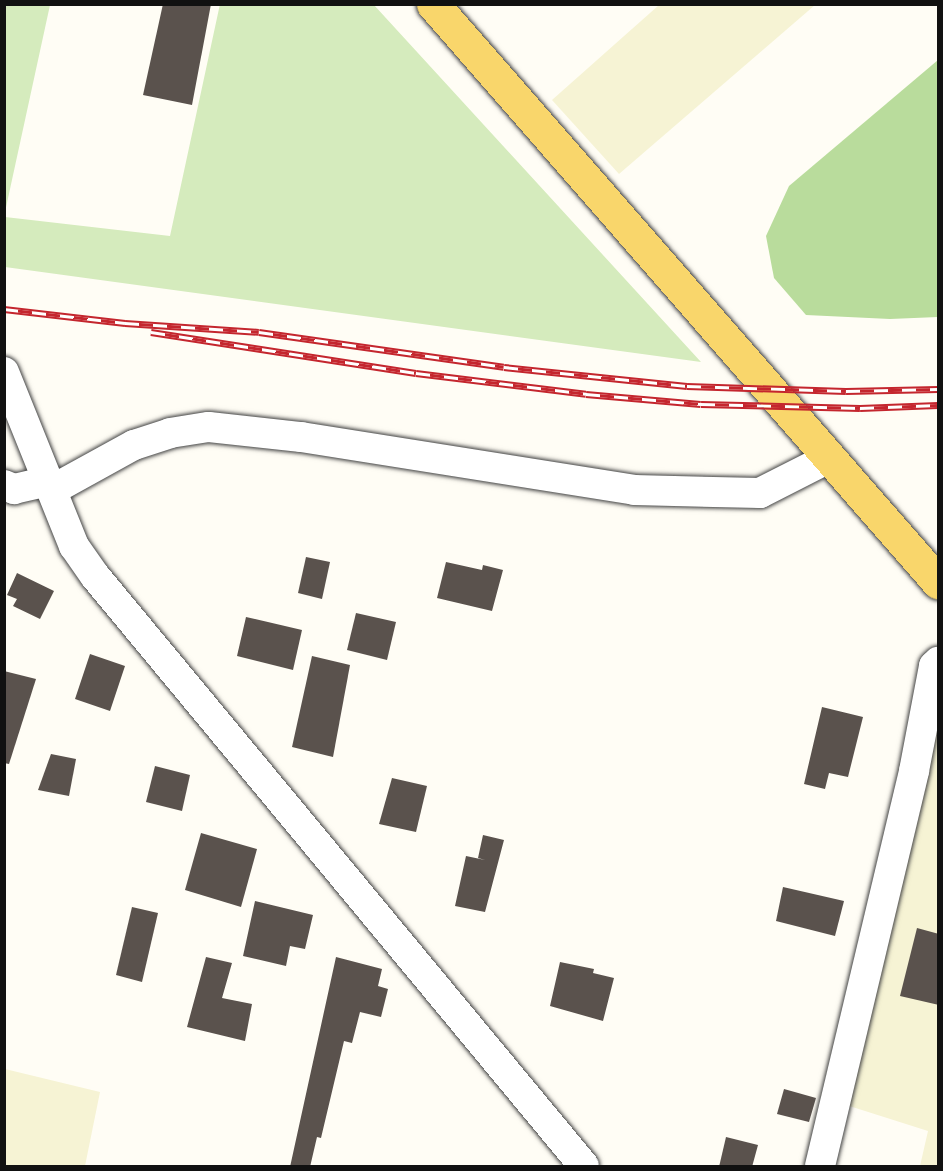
<!DOCTYPE html>
<style>
body{margin:0}
#map{position:relative;width:943px;height:1171px;overflow:hidden;background:#fffdf5;font-family:Literata,serif}
div>[style]{position:absolute}
.farmland>*{inset:0;background:#f6f3d4}
.green>*{inset:0;background:#d5ebbd}
.forest>*{inset:0;background:#b9dc9c}
.building>*{inset:0;background:#5a524d}
.roads{filter:drop-shadow(0 0 2px #444) drop-shadow(0 0 2px #444)}
.minor>*{height:30px;margin:-15px;padding:0 15px;transform-origin:15px;border-radius:15px;background:#fff}
.major>*{height:33px;margin:-16.5px;padding:0 16.5px;transform-origin:16.5px;border-radius:16.5px;background:#f9d66b}
.rail>*{height:7px;margin-top:-3.5px;transform-origin:0;background:repeating-linear-gradient(90deg,#fff 0 14px,#c4262e 0 28px);box-sizing:border-box;border-block:2px solid #c4262e}
span{translate:-50% -50%;white-space:nowrap;text-align:center;line-height:1.15;-webkit-text-stroke:6px #fff;paint-order:stroke}
.frame{position:absolute;inset:0;border:6px solid #111;pointer-events:none}
</style>
<div id="map">
<div class="farmland">
<div style="clip-path:polygon(659px 5px,815px 5px,619px 174px,552px 100px)"></div>
<div style="clip-path:polygon(938px 691px,938px 1166px,920px 1166px,928px 1131px,821px 1097px,918px 707px)"></div>
<div style="clip-path:polygon(5px 1069px,100px 1092px,85px 1166px,5px 1166px)"></div>
</div>
<div class="green">
<div style="clip-path:polygon(5px 4px,50px 5px,5px 212px,4px 5px)"></div>
<div style="clip-path:polygon(220px 4px,374px 5px,701px 362px,5px 267px,5px 217px,170px 236px)"></div>
</div>
<div class="forest">
<div style="clip-path:polygon(938px 60px,938px 317px,890px 319px,806px 315px,774px 278px,766px 236px,789px 186px)"></div>
</div>
<div class="building">
<div style="clip-path:polygon(163px 4px,211px 4px,192px 105px,143px 95px)"></div>
<div style="clip-path:polygon(306px 557px,330px 562px,322px 599px,298px 593px)"></div>
<div style="clip-path:polygon(446px 562px,482px 570px,483px 565px,503px 570px,492px 611px,437px 598px)"></div>
<div style="clip-path:polygon(17px 573px,54px 591px,40px 619px,13px 606px,17px 599px,7px 595px)"></div>
<div style="clip-path:polygon(356px 613px,396px 622px,387px 660px,347px 650px)"></div>
<div style="clip-path:polygon(246px 617px,302px 630px,293px 670px,237px 656px)"></div>
<div style="clip-path:polygon(90px 654px,125px 666px,110px 711px,75px 699px)"></div>
<div style="clip-path:polygon(312px 656px,350px 665px,333px 757px,292px 747px)"></div>
<div style="clip-path:polygon(4px 671px,36px 679px,9px 764px,4px 763px)"></div>
<div style="clip-path:polygon(822px 707px,863px 717px,848px 777px,829px 773px,825px 789px,804px 784px)"></div>
<div style="clip-path:polygon(51px 754px,76px 759px,69px 796px,38px 790px)"></div>
<div style="clip-path:polygon(155px 766px,190px 775px,182px 811px,146px 802px)"></div>
<div style="clip-path:polygon(392px 778px,427px 786px,416px 832px,379px 824px)"></div>
<div style="clip-path:polygon(201px 833px,257px 849px,241px 907px,185px 890px)"></div>
<div style="clip-path:polygon(483px 835px,504px 840px,485px 912px,455px 906px,466px 856px,485px 860px,478px 858px)"></div>
<div style="clip-path:polygon(783px 887px,844px 901px,835px 936px,776px 921px)"></div>
<div style="clip-path:polygon(255px 901px,313px 915px,305px 949px,290px 946px,286px 966px,243px 956px)"></div>
<div style="clip-path:polygon(132px 907px,158px 913px,142px 982px,116px 975px)"></div>
<div style="clip-path:polygon(917px 928px,939px 934px,939px 1005px,900px 996px)"></div>
<div style="clip-path:polygon(206px 957px,232px 963px,222px 998px,252px 1004px,245px 1041px,187px 1027px)"></div>
<div style="clip-path:polygon(336px 957px,382px 969px,378px 986px,388px 989px,381px 1017px,360px 1012px,352px 1043px,344px 1041px,321px 1138px,317px 1137px,310px 1167px,290px 1167px)"></div>
<div style="clip-path:polygon(560px 962px,594px 969px,593px 973px,614px 978px,603px 1021px,550px 1006px)"></div>
<div style="clip-path:polygon(784px 1089px,816px 1098px,809px 1122px,777px 1114px)"></div>
<div style="clip-path:polygon(726px 1137px,758px 1145px,752px 1167px,719px 1167px)"></div>
</div>
<div class="roads">
<div class="minor">
<div style="left:4px;top:372px;width:188px;rotate:68.1deg"></div>
<div style="left:74px;top:546px;width:37px;rotate:55deg"></div>
<div style="left:95px;top:576px;width:766px;rotate:50.35deg"></div>
<div style="left:4px;top:485px;width:11px;rotate:22deg"></div>
<div style="left:14px;top:489px;width:36px;rotate:-13deg"></div>
<div style="left:52px;top:490px;width:94px;rotate:-28.8deg"></div>
<div style="left:134px;top:445px;width:38px;rotate:-18deg"></div>
<div style="left:170px;top:433px;width:39px;rotate:-9deg"></div>
<div style="left:209px;top:427px;width:93px;rotate:6.2deg"></div>
<div style="left:301px;top:437px;width:337px;rotate:9deg"></div>
<div style="left:634px;top:490px;width:126px;rotate:1.4deg"></div>
<div style="left:760px;top:493px;width:77px;rotate:-26.9deg"></div>
<div style="left:820px;top:1166px;width:406px;rotate:-76.6deg"></div>
<div style="left:914px;top:771px;width:107px;rotate:-79.2deg"></div>
<div style="left:934px;top:666px;width:6px;rotate:-45deg"></div>
</div>
<div class="major">
<div style="left:433px;top:4px;width:768px;rotate:48.86deg"></div>
</div>
</div>
<div class="rail">
<div style="left:4px;top:309px;width:122px;rotate:6.6deg"></div>
<div style="left:125px;top:323px;width:134px;rotate:3.8deg"></div>
<div style="left:259px;top:332px;width:247px;rotate:8.1deg"></div>
<div style="left:504px;top:367px;width:184px;rotate:5.9deg"></div>
<div style="left:687px;top:386px;width:159px;rotate:1.8deg"></div>
<div style="left:846px;top:391px;width:92px;rotate:-1.2deg"></div>
<div style="left:151px;top:332px;width:268px;rotate:8.8deg"></div>
<div style="left:416px;top:373px;width:171px;rotate:7deg"></div>
<div style="left:586px;top:394px;width:115px;rotate:5deg"></div>
<div style="left:701px;top:404px;width:159px;rotate:1.4deg"></div>
<div style="left:860px;top:408px;width:78px;rotate:-2.2deg"></div>
</div>
<div class="frame"></div>
</div>
